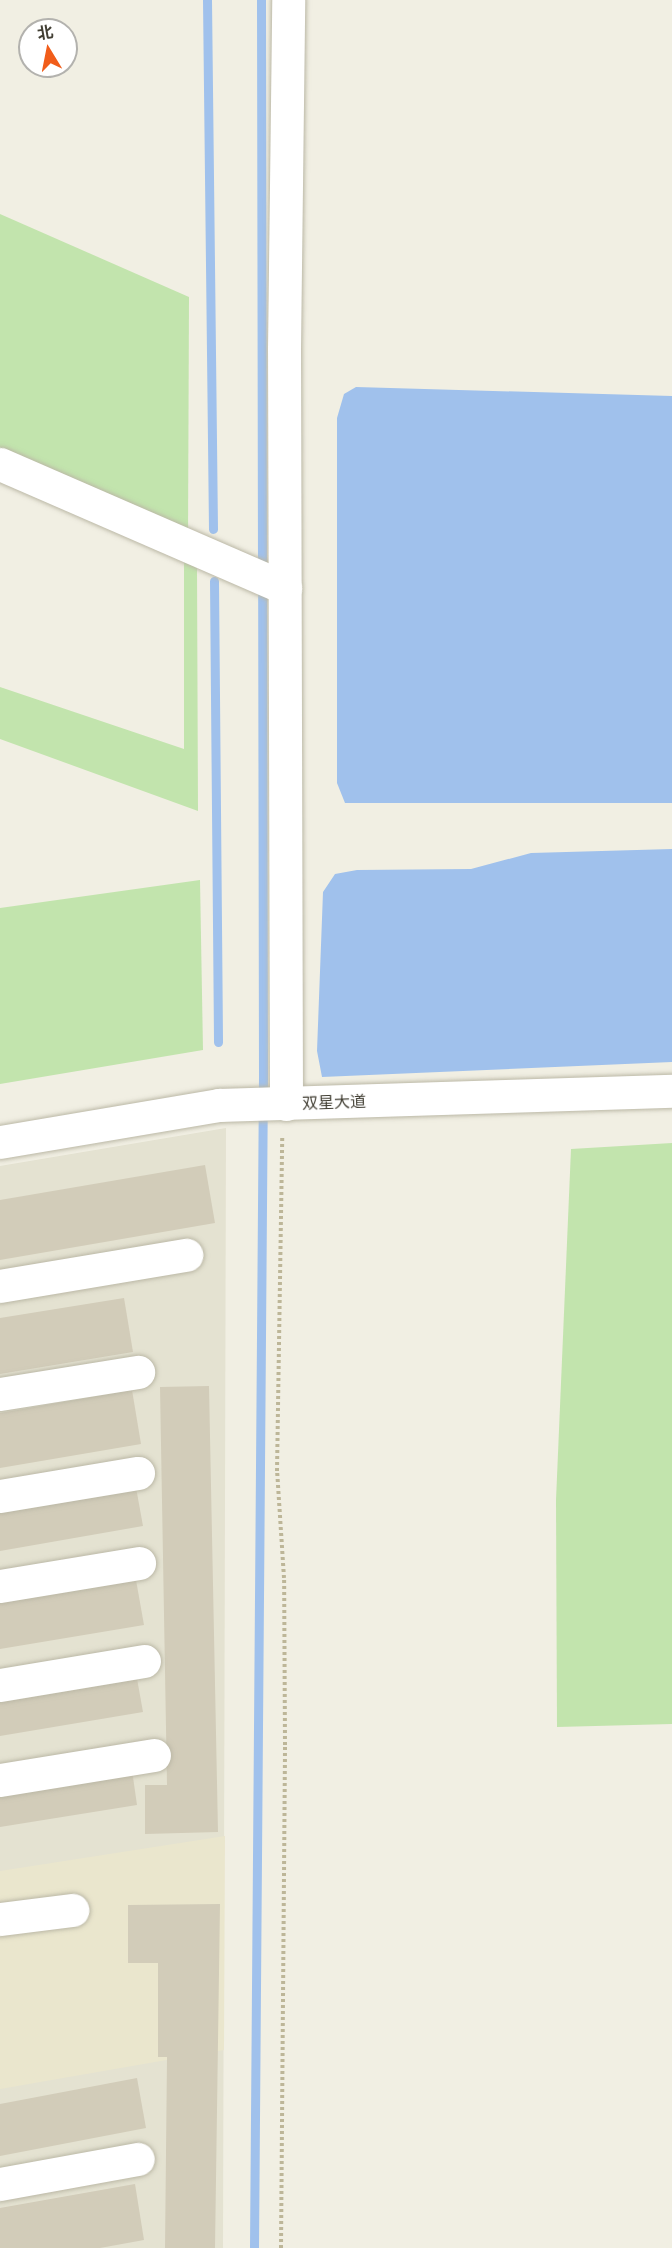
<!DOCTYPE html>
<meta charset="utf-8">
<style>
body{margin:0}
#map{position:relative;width:672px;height:2248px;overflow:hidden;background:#f1efe3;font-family:Ubuntu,"Noto Sans SC",sans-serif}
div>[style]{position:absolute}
.residential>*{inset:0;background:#e4e2d1}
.education>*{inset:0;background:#eae6cd}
.green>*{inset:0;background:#c2e4ad}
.water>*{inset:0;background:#a0c1ec}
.stream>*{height:9px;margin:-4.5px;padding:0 4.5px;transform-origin:4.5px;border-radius:4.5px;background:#a0c1ec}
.building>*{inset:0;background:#d2ccb9}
.path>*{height:4px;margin-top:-2px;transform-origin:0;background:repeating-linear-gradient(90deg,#bdb698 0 3px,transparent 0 6px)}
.roads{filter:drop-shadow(0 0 2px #bbb8a6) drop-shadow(0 0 2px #bbb8a6)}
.minor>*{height:33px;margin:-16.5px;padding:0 16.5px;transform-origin:16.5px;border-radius:16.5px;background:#fff}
span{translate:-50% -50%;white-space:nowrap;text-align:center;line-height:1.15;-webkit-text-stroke:5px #fff;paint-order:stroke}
.street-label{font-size:16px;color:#423f34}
.north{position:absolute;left:18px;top:18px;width:60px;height:60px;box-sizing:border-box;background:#fff;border:2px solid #b3b2ae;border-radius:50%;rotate:350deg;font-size:16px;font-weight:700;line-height:24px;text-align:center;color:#423f34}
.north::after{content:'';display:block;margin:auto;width:21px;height:27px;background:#f15d1a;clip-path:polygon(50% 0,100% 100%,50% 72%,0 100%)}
</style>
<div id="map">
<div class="residential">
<div style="clip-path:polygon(226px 1128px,223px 2248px,0 2248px,0 1166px)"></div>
</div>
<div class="education">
<div style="clip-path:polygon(225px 1836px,224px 2050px,0 2089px,0 1871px)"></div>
</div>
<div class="green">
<div style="clip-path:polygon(0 214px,189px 297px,188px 539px,0 453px)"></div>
<div style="clip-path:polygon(184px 560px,197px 566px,198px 811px,0 739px,0 687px,184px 749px)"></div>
<div style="clip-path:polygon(200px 880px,203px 1050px,0 1084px,0 908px)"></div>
<div style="clip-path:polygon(672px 1143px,672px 1724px,557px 1727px,556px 1500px,571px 1149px)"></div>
</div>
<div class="water">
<div style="clip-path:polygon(356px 387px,672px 396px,672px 803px,345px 803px,337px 783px,337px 418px,344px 394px)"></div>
<div style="clip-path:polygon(672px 849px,672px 1062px,322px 1077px,317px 1051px,323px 892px,335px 874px,357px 870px,471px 869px,531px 853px)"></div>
</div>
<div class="stream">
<div style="left:207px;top:0;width:529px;rotate:89.35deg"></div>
<div style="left:261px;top:0;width:572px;rotate:89.9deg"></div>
<div style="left:214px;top:581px;width:461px;rotate:89.5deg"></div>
<div style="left:254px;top:2248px;width:1171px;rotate:-89.56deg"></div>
<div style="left:263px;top:1077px;width:492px;rotate:-90.1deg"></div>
</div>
<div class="building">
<div style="clip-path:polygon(205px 1165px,215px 1223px,0 1260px,0 1200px)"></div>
<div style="clip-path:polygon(124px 1298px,133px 1352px,0 1374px,0 1318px)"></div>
<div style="clip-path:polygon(209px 1386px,218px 1832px,145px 1834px,145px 1785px,167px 1785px,160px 1387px)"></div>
<div style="clip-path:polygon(132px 1390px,141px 1444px,0 1468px,0 1413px)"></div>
<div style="clip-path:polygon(135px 1482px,143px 1526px,0 1551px,0 1506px)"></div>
<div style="clip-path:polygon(136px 1580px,144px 1625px,0 1649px,0 1603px)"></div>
<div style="clip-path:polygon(136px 1673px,143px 1712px,0 1736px,0 1695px)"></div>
<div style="clip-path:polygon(132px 1770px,137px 1805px,0 1827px,0 1791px)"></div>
<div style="clip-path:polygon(220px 1904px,215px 2248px,165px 2248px,167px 2057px,158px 2057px,158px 1963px,128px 1963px,128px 1905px)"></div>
<div style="clip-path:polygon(137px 2078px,146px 2128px,0 2156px,0 2104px)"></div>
<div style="clip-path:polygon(135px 2184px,144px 2240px,100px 2248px,0 2248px,0 2208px)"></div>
</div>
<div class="path">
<div style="left:281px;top:2248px;width:503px;rotate:-89.54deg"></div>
<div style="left:285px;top:1745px;width:167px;rotate:-90.3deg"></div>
<div style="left:284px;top:1578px;width:107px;rotate:-93.7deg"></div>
<div style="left:277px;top:1471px;width:335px;rotate:-89.1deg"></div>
</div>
<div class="roads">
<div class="minor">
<div style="left:0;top:464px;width:311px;rotate:23.5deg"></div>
<div style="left:286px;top:1104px;width:755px;rotate:-90.15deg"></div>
<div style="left:284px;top:349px;width:349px;rotate:-89.3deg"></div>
<div style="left:0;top:1142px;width:222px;rotate:-9.6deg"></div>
<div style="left:219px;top:1105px;width:453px;rotate:-1.8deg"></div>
<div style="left:0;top:1286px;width:189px;rotate:-9.5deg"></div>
<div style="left:0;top:1394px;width:140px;rotate:-9.1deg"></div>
<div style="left:0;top:1496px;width:140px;rotate:-9.5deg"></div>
<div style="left:0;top:1586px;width:141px;rotate:-9.4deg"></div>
<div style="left:0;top:1685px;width:146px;rotate:-9.5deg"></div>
<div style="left:0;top:1780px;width:156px;rotate:-9.2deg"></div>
<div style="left:0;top:1919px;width:73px;rotate:-7.1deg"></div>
<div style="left:0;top:2184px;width:140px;rotate:-10.3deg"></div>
</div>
</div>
<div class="street-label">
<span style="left:334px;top:1102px;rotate:-2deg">双星大道</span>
</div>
<div class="north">北</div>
</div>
